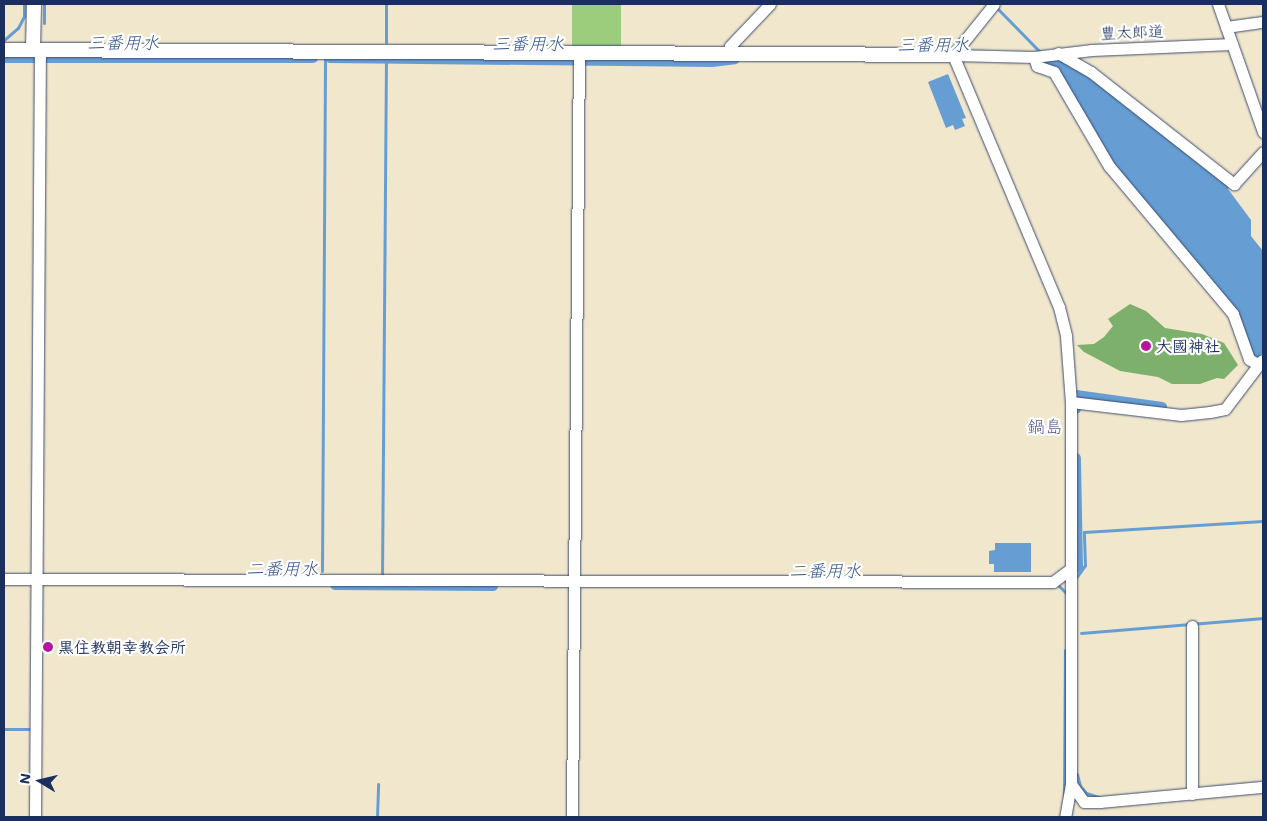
<!DOCTYPE html>
<meta charset="utf-8">
<style>
body{margin:0}
#map{position:relative;width:1267px;height:821px;overflow:hidden;background:#f1e7cd;font-family:Mali,"Klee One",sans-serif}
div>[style]{position:absolute}
.green>*{inset:0;background:#9bcd7c}
.forest>*{inset:0;background:#7cb06c}
.water>*{inset:0;background:#669ed4}
.stream>*{height:3px;margin:-1.5px;padding:0 1.5px;transform-origin:1.5px;border-radius:1.5px;background:#669ed4}
.canal>*{height:10px;margin:-5px;padding:0 5px;transform-origin:5px;border-radius:5px;background:#669ed4}
.roads{filter:drop-shadow(0 0 1px #3b4b6f) drop-shadow(0 0 1px #3b4b6f)}
.minor>*{height:11px;margin:-5.5px;padding:0 5.5px;transform-origin:5.5px;border-radius:5.5px;background:#fff}
.tertiary>*{height:14px;margin:-7px;padding:0 7px;transform-origin:7px;border-radius:7px;background:#fff}
.dots>*{width:14px;height:14px;translate:-50% -50%;box-sizing:border-box;border:2px solid #fff;border-radius:50%}
span{translate:-50% -50%;white-space:nowrap;text-align:center;line-height:1.15;-webkit-text-stroke:4.5px #fff;paint-order:stroke}
.street-label{font-size:16px;color:#1b2f5e}
.poi-label{font-size:16px;color:#1b2f5e;font-weight:700}
.left{translate:0 -50%;text-align:left}
.water-label{font-size:18px;color:#395b8d;font-style:italic}
.neighbourhood-label{font-size:18px;color:#565e90}
.frame{position:absolute;inset:0;border:5px solid #1b2f5e;pointer-events:none}
.north{position:absolute;left:15px;top:756px;width:50px;height:50px;-webkit-text-stroke:4px #fff;paint-order:stroke;rotate:279deg;font-size:14px;font-weight:700;line-height:20px;text-align:center;color:#1b2f5e}
.north::after{content:'';display:block;margin:auto;width:18px;height:22px;background:#1b2f5e;clip-path:polygon(50% 0,100% 100%,50% 72%,0 100%)}
</style>
<div id="map">
<div class="green">
<div style="clip-path:polygon(572px 4px,621px 4px,621px 47px,572px 47px)"></div>
</div>
<div class="forest">
<div style="clip-path:polygon(1130px 304px,1146px 311px,1165px 328px,1202px 334px,1224px 343px,1238px 365px,1224px 379px,1217px 378px,1200px 384px,1172px 384px,1158px 377px,1120px 371px,1084px 352px,1077px 345px,1094px 344px,1104px 337px,1113px 326px,1108px 319px)"></div>
</div>
<div class="water">
<div style="clip-path:polygon(1054px 56px,1089px 75px,1230px 186px,1228px 189px,1251px 220px,1251px 236px,1263px 251px,1263px 352px,1258px 358px,1253px 356px,1234px 309px,1114px 166px,1055px 69px,1040px 63px,1038px 59px)"></div>
<div style="clip-path:polygon(948px 74px,966px 118px,962px 119px,965px 126px,955px 130px,953px 125px,946px 128px,928px 82px)"></div>
<div style="clip-path:polygon(995px 543px,1031px 543px,1031px 572px,994px 572px,994px 564px,989px 564px,989px 551px,995px 550px)"></div>
</div>
<div class="stream">
<div style="left:386px;top:4px;width:38px;rotate:90deg"></div>
<div style="left:995px;top:6px;width:67px;rotate:45.6deg"></div>
<div style="left:44px;top:23px;width:19px;rotate:-90deg"></div>
<div style="left:4px;top:40px;width:18px;rotate:-41deg"></div>
<div style="left:18px;top:28px;width:13px;rotate:-63deg"></div>
<div style="left:24px;top:16px;width:12px;rotate:-90deg"></div>
<div style="left:322px;top:571px;width:513px;rotate:-89.66deg"></div>
<div style="left:382px;top:578px;width:521px;rotate:-89.56deg"></div>
<div style="left:1075px;top:579px;width:17px;rotate:-54deg"></div>
<div style="left:1085px;top:565px;width:33px;rotate:-92deg"></div>
<div style="left:1084px;top:532px;width:179px;rotate:-3.5deg"></div>
<div style="left:1058px;top:585px;width:11px;rotate:45deg"></div>
<div style="left:1081px;top:633px;width:183px;rotate:-4.7deg"></div>
<div style="left:4px;top:729px;width:25px"></div>
<div style="left:1077px;top:774px;width:12px;rotate:76deg"></div>
<div style="left:1080px;top:786px;width:9px;rotate:49deg"></div>
<div style="left:1086px;top:793px;width:13px;rotate:18deg"></div>
<div style="left:1064px;top:796px;width:146px;rotate:-89.6deg"></div>
<div style="left:377px;top:817px;width:33px;rotate:-88deg"></div>
</div>
<div class="canal">
<div style="left:4px;top:58px;width:309px"></div>
<div style="left:330px;top:58px;width:382px;rotate:0.6deg"></div>
<div style="left:712px;top:62px;width:23px;rotate:-7deg"></div>
<div style="left:1076px;top:409px;width:14px;rotate:-90deg"></div>
<div style="left:1076px;top:395px;width:87px;rotate:7.9deg"></div>
<div style="left:1075px;top:569px;width:4px;rotate:-45deg"></div>
<div style="left:1078px;top:566px;width:108px;rotate:-91.1deg"></div>
<div style="left:335px;top:585px;width:158px;rotate:0.4deg"></div>
</div>
<div class="roads">
<div class="minor">
<div style="left:1218px;top:4px;width:136px;rotate:70.6deg"></div>
<div style="left:1226px;top:27px;width:37px;rotate:-8deg"></div>
<div style="left:728px;top:53px;width:7px;rotate:-74deg"></div>
<div style="left:730px;top:46px;width:58px;rotate:-46.4deg"></div>
<div style="left:1058px;top:53px;width:38px;rotate:30deg"></div>
<div style="left:1091px;top:72px;width:182px;rotate:38.1deg"></div>
<div style="left:1234px;top:184px;width:43px;rotate:-47.8deg"></div>
<div style="left:953px;top:55px;width:273px;rotate:67.2deg"></div>
<div style="left:1059px;top:307px;width:30px;rotate:76deg"></div>
<div style="left:1066px;top:336px;width:66px;rotate:85.7deg"></div>
<div style="left:1071px;top:402px;width:382px;rotate:90deg"></div>
<div style="left:1071px;top:784px;width:34px;rotate:100deg"></div>
<div style="left:953px;top:55px;width:81px;rotate:1.4deg"></div>
<div style="left:1034px;top:57px;width:58px;rotate:-6.9deg"></div>
<div style="left:1092px;top:50px;width:140px;rotate:-2.5deg"></div>
<div style="left:953px;top:55px;width:65px;rotate:-51.2deg"></div>
<div style="left:1034px;top:57px;width:9px;rotate:72deg"></div>
<div style="left:1037px;top:66px;width:18px;rotate:19deg"></div>
<div style="left:1054px;top:72px;width:109px;rotate:59.7deg"></div>
<div style="left:1109px;top:166px;width:193px;rotate:50deg"></div>
<div style="left:1233px;top:314px;width:48px;rotate:70.4deg"></div>
<div style="left:1249px;top:359px;width:12px;rotate:31deg"></div>
<div style="left:1071px;top:402px;width:111px;rotate:6.7deg"></div>
<div style="left:1181px;top:415px;width:29px;rotate:-6deg"></div>
<div style="left:1210px;top:412px;width:15px;rotate:-11deg"></div>
<div style="left:1225px;top:409px;width:61px;rotate:-52.9deg"></div>
<div style="left:4px;top:579px;width:1049px;rotate:0.16deg"></div>
<div style="left:1053px;top:582px;width:21px;rotate:-37deg"></div>
<div style="left:1192px;top:626px;width:168px;rotate:90deg"></div>
<div style="left:1071px;top:784px;width:22px;rotate:54deg"></div>
<div style="left:1084px;top:802px;width:16px"></div>
<div style="left:1100px;top:802px;width:164px;rotate:-5.3deg"></div>
<div style="left:35px;top:817px;width:768px;rotate:-89.63deg"></div>
<div style="left:572px;top:817px;width:765px;rotate:-89.48deg"></div>
</div>
<div class="tertiary">
<div style="left:33px;top:49px;width:45px;rotate:-88.7deg"></div>
<div style="left:4px;top:50px;width:949px;rotate:0.3deg"></div>
</div>
</div>
<div class="dots">
<div style="left:1146px;top:346px;background:#b5179e"></div>
<div style="left:48px;top:647px;background:#b5179e"></div>
</div>
<div class="street-label">
<span style="left:1132px;top:32px;rotate:-2deg">豊太郎道</span>
</div>
<div class="poi-label">
<span class="left" style="left:1156px;top:346px">大國神社</span>
<span class="left" style="left:58px;top:647px">黒住教朝幸教会所</span>
</div>
<div class="water-label">
<span style="left:123px;top:42px">三番用水</span>
<span style="left:528px;top:43px">三番用水</span>
<span style="left:933px;top:44px">三番用水</span>
<span style="left:282px;top:568px">二番用水</span>
<span style="left:825px;top:570px">二番用水</span>
</div>
<div class="neighbourhood-label">
<span style="left:1045px;top:426px">鍋島</span>
</div>
<div class="frame"></div>
<div class="north">N</div>
</div>
